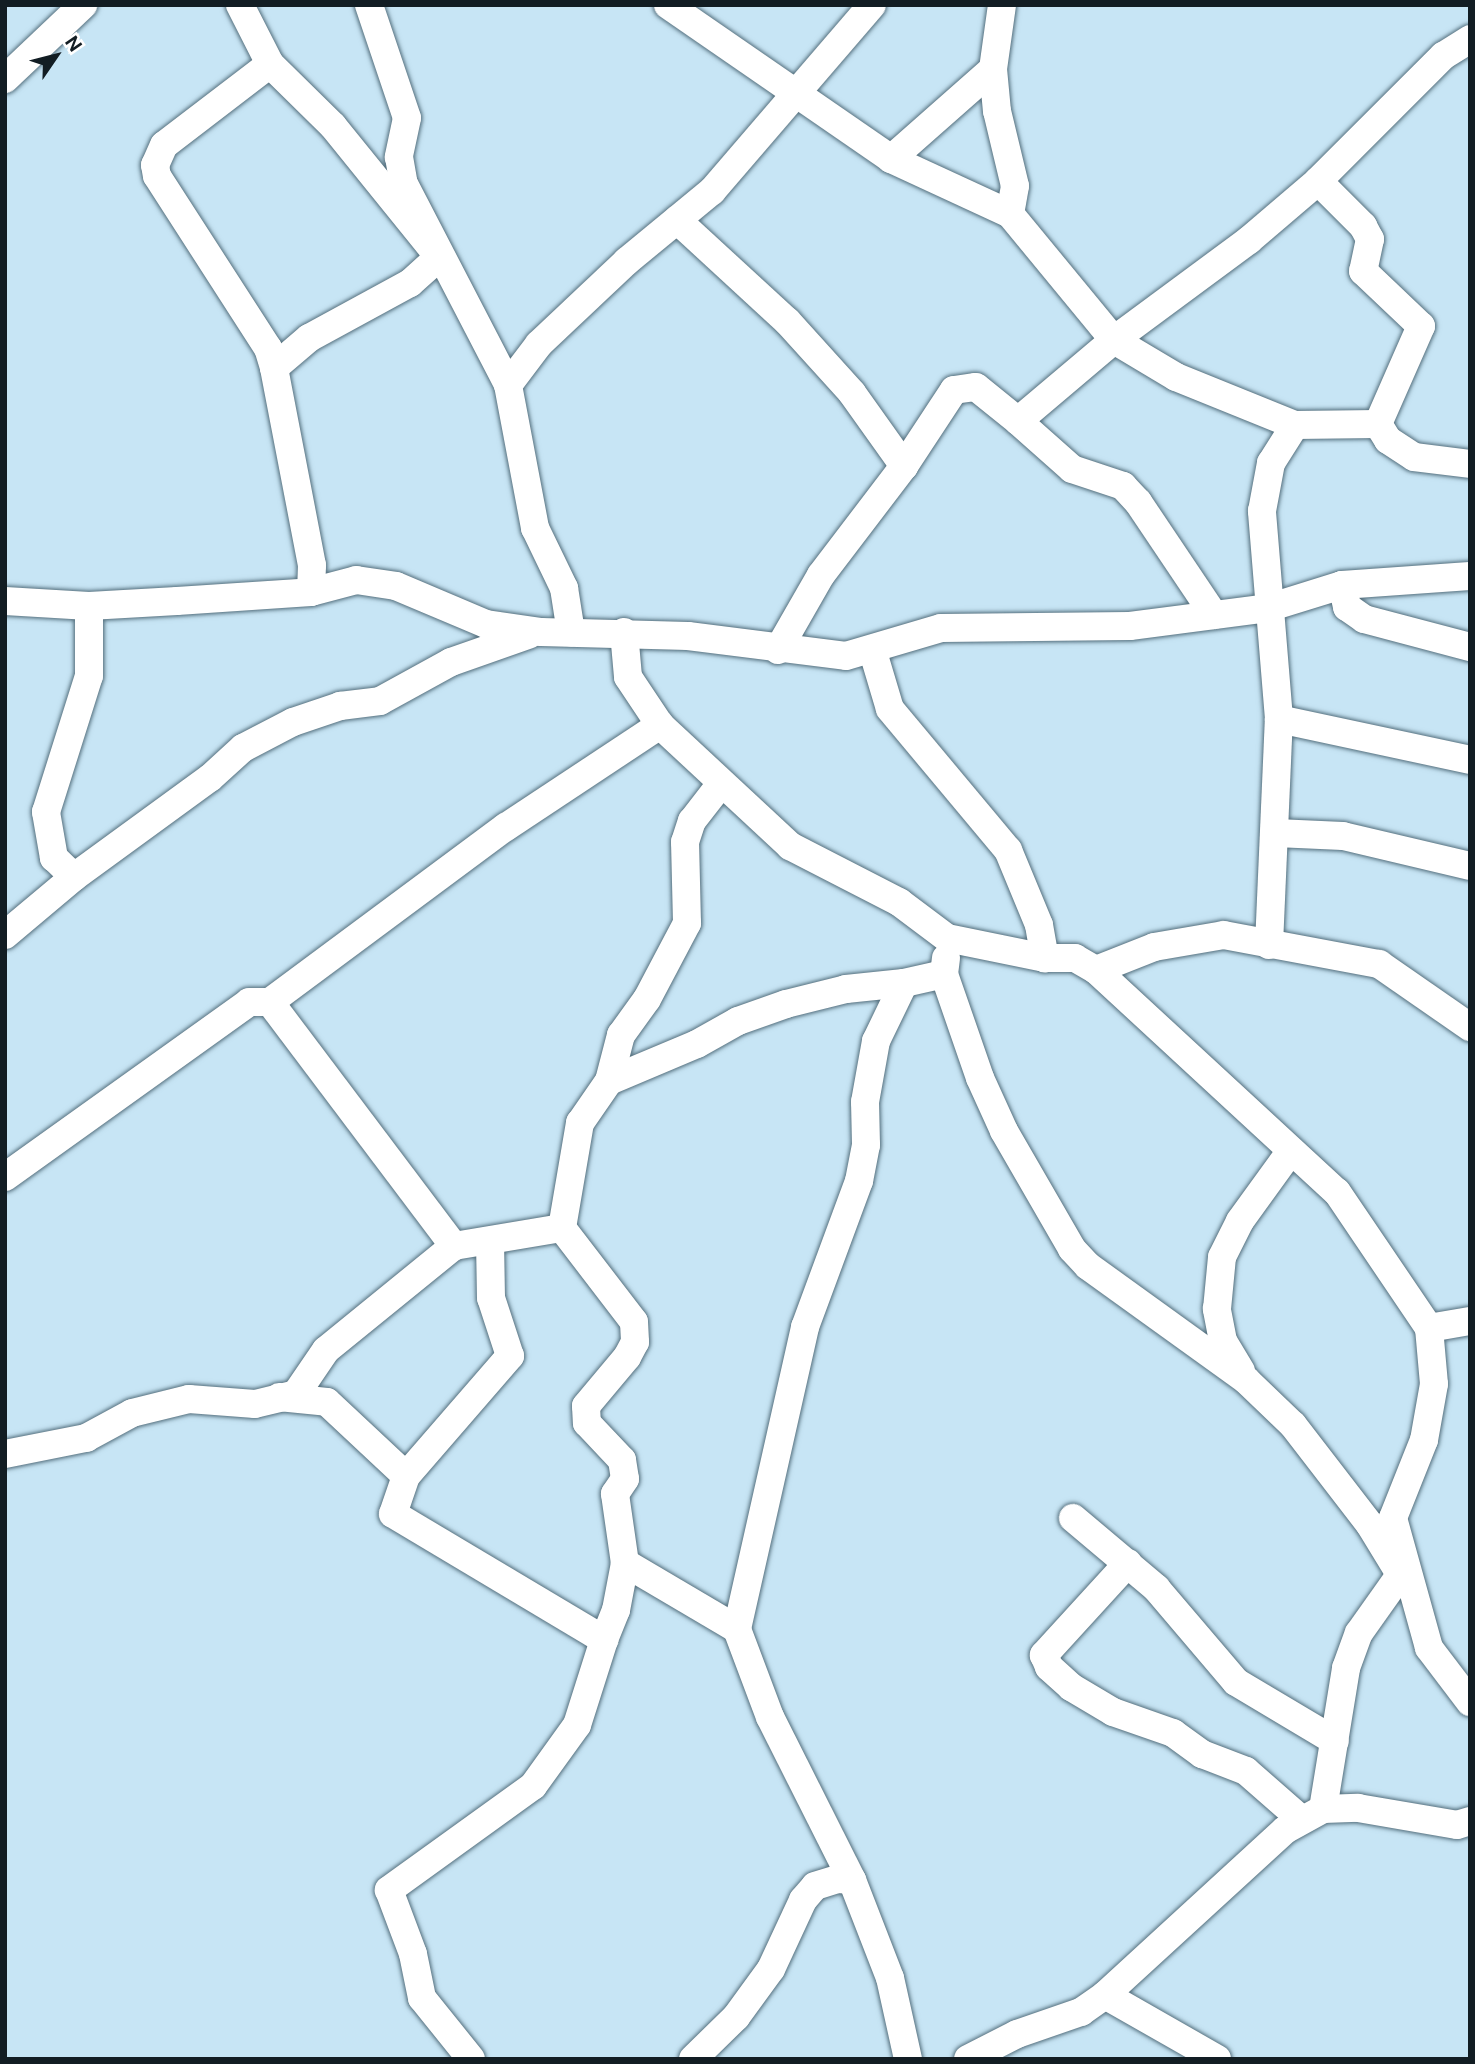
<!DOCTYPE html>
<style>
body{margin:0}
#map{position:relative;width:1475px;height:2064px;overflow:hidden;background:#c7e5f5;font-family:"DM Sans",sans-serif}
div>[style]{position:absolute}
.roads{filter:drop-shadow(0 0 2px #546f7d) drop-shadow(0 0 2px #546f7d)}
.minor>*{height:28px;margin:-14px;padding:0 14px;transform-origin:14px;border-radius:14px;background:#fff}
span{translate:-50% -50%;white-space:nowrap;text-align:center;line-height:1.15;-webkit-text-stroke:5px #fff;paint-order:stroke}
.frame{position:absolute;inset:0;border:7px solid #121d23;pointer-events:none}
.north{position:absolute;left:21px;top:21px;width:70px;height:70px;-webkit-text-stroke:5px #fff;paint-order:stroke;rotate:55deg;font-size:19px;font-weight:700;line-height:28px;text-align:center;color:#121d23}
.north::after{content:'';display:block;margin:auto;width:24px;height:32px;background:#121d23;clip-path:polygon(50% 0,100% 100%,50% 72%,0 100%)}
</style>
<div id="map">
<div class="roads">
<div class="minor">
<div style="left:240px;top:5px;width:66px;rotate:63deg"></div>
<div style="left:270px;top:64px;width:88px;rotate:44.5deg"></div>
<div style="left:333px;top:126px;width:169px;rotate:51deg"></div>
<div style="left:439px;top:257px;width:39px;rotate:138deg"></div>
<div style="left:410px;top:283px;width:115px;rotate:151.4deg"></div>
<div style="left:309px;top:338px;width:46px;rotate:139.4deg"></div>
<div style="left:274px;top:368px;width:201px;rotate:79.1deg"></div>
<div style="left:312px;top:565px;width:27px;rotate:92deg"></div>
<div style="left:369px;top:5px;width:119px;rotate:71.4deg"></div>
<div style="left:407px;top:118px;width:40px;rotate:102deg"></div>
<div style="left:399px;top:157px;width:27px;rotate:80deg"></div>
<div style="left:404px;top:184px;width:226px;rotate:62.6deg"></div>
<div style="left:508px;top:385px;width:146px;rotate:79.3deg"></div>
<div style="left:535px;top:528px;width:67px;rotate:64.2deg"></div>
<div style="left:564px;top:588px;width:45px;rotate:81deg"></div>
<div style="left:668px;top:5px;width:271px;rotate:34.6deg"></div>
<div style="left:891px;top:159px;width:131px;rotate:24.8deg"></div>
<div style="left:1002px;top:5px;width:65px;rotate:98deg"></div>
<div style="left:993px;top:69px;width:42px;rotate:84.6deg"></div>
<div style="left:997px;top:111px;width:77px;rotate:76.5deg"></div>
<div style="left:1015px;top:186px;width:28px;rotate:100deg"></div>
<div style="left:1010px;top:214px;width:163px;rotate:50.5deg"></div>
<div style="left:1114px;top:340px;width:72px;rotate:30.8deg"></div>
<div style="left:1176px;top:377px;width:128px;rotate:22deg"></div>
<div style="left:1295px;top:425px;width:83px;rotate:-0.7deg"></div>
<div style="left:1378px;top:424px;width:19px;rotate:58deg"></div>
<div style="left:1388px;top:440px;width:31px;rotate:33deg"></div>
<div style="left:1414px;top:457px;width:56px;rotate:7.1deg"></div>
<div style="left:270px;top:64px;width:133px;rotate:142.6deg"></div>
<div style="left:164px;top:145px;width:22px;rotate:114deg"></div>
<div style="left:155px;top:165px;width:11px;rotate:80deg"></div>
<div style="left:157px;top:176px;width:205px;rotate:57.2deg"></div>
<div style="left:268px;top:348px;width:21px;rotate:73deg"></div>
<div style="left:5px;top:79px;width:108px;rotate:-43.5deg"></div>
<div style="left:891px;top:159px;width:136px;rotate:-41.4deg"></div>
<div style="left:1318px;top:181px;width:64px;rotate:45deg"></div>
<div style="left:1363px;top:226px;width:15px;rotate:62deg"></div>
<div style="left:1370px;top:239px;width:33px;rotate:102deg"></div>
<div style="left:1363px;top:271px;width:80px;rotate:43.5deg"></div>
<div style="left:1421px;top:326px;width:107px;rotate:113.7deg"></div>
<div style="left:677px;top:220px;width:149px;rotate:42.6deg"></div>
<div style="left:787px;top:321px;width:97px;rotate:47.9deg"></div>
<div style="left:852px;top:393px;width:90px;rotate:54.5deg"></div>
<div style="left:508px;top:385px;width:51px;rotate:-52.9deg"></div>
<div style="left:539px;top:344px;width:121px;rotate:-43.3deg"></div>
<div style="left:627px;top:261px;width:110px;rotate:-39.5deg"></div>
<div style="left:712px;top:191px;width:245px;rotate:-49.3deg"></div>
<div style="left:1018px;top:421px;width:72px;rotate:41.6deg"></div>
<div style="left:1072px;top:469px;width:54px;rotate:18.4deg"></div>
<div style="left:1123px;top:486px;width:22px;rotate:47deg"></div>
<div style="left:1138px;top:502px;width:136px;rotate:56.1deg"></div>
<div style="left:1342px;top:585px;width:23px;rotate:77deg"></div>
<div style="left:1347px;top:607px;width:21px;rotate:35deg"></div>
<div style="left:1364px;top:619px;width:110px;rotate:14.8deg"></div>
<div style="left:5px;top:601px;width:84px;rotate:3.4deg"></div>
<div style="left:89px;top:606px;width:88px;rotate:-3.3deg"></div>
<div style="left:177px;top:601px;width:134px;rotate:-3.8deg"></div>
<div style="left:311px;top:592px;width:47px;rotate:-14.9deg"></div>
<div style="left:356px;top:580px;width:40px;rotate:8.5deg"></div>
<div style="left:396px;top:586px;width:98px;rotate:22.9deg"></div>
<div style="left:486px;top:624px;width:56px;rotate:8.3deg"></div>
<div style="left:541px;top:632px;width:147px;rotate:1.6deg"></div>
<div style="left:688px;top:636px;width:159px;rotate:7.2deg"></div>
<div style="left:846px;top:656px;width:99px;rotate:-16.4deg"></div>
<div style="left:941px;top:628px;width:189px;rotate:-0.6deg"></div>
<div style="left:1130px;top:626px;width:139px;rotate:-7.4deg"></div>
<div style="left:1268px;top:608px;width:77px;rotate:-17.3deg"></div>
<div style="left:1342px;top:585px;width:128px;rotate:-4deg"></div>
<div style="left:624px;top:632px;width:45px;rotate:84.9deg"></div>
<div style="left:628px;top:677px;width:58px;rotate:56.3deg"></div>
<div style="left:660px;top:725px;width:178px;rotate:42.9deg"></div>
<div style="left:790px;top:846px;width:123px;rotate:27.2deg"></div>
<div style="left:899px;top:902px;width:60px;rotate:36.9deg"></div>
<div style="left:947px;top:938px;width:100px;rotate:11.5deg"></div>
<div style="left:1045px;top:958px;width:30px"></div>
<div style="left:1075px;top:958px;width:24px;rotate:30deg"></div>
<div style="left:1096px;top:970px;width:328px;rotate:42.7deg"></div>
<div style="left:1337px;top:1192px;width:164px;rotate:55.9deg"></div>
<div style="left:1429px;top:1328px;width:56px;rotate:84.9deg"></div>
<div style="left:1434px;top:1384px;width:57px;rotate:100.1deg"></div>
<div style="left:1424px;top:1440px;width:84px;rotate:111.7deg"></div>
<div style="left:1393px;top:1518px;width:135px;rotate:74.5deg"></div>
<div style="left:1429px;top:1648px;width:68px;rotate:52.8deg"></div>
<div style="left:778px;top:650px;width:86px;rotate:-60.2deg"></div>
<div style="left:821px;top:575px;width:137px;rotate:-52.7deg"></div>
<div style="left:904px;top:466px;width:91px;rotate:-56.7deg"></div>
<div style="left:954px;top:390px;width:22px;rotate:-8deg"></div>
<div style="left:976px;top:387px;width:54px;rotate:39deg"></div>
<div style="left:1018px;top:421px;width:126px;rotate:-40.2deg"></div>
<div style="left:1114px;top:340px;width:168px;rotate:-36.5deg"></div>
<div style="left:1249px;top:240px;width:91px;rotate:-40.5deg"></div>
<div style="left:1318px;top:181px;width:177px;rotate:-45deg"></div>
<div style="left:1443px;top:56px;width:32px;rotate:-32deg"></div>
<div style="left:873px;top:652px;width:59px;rotate:73.4deg"></div>
<div style="left:890px;top:709px;width:184px;rotate:50.1deg"></div>
<div style="left:1008px;top:850px;width:81px;rotate:67.5deg"></div>
<div style="left:1039px;top:925px;width:34px;rotate:80deg"></div>
<div style="left:1279px;top:719px;width:195px;rotate:12.1deg"></div>
<div style="left:1276px;top:833px;width:67px;rotate:2.6deg"></div>
<div style="left:1343px;top:836px;width:130px;rotate:13.3deg"></div>
<div style="left:74px;top:877px;width:28px;rotate:-136deg"></div>
<div style="left:54px;top:858px;width:47px;rotate:-99.9deg"></div>
<div style="left:46px;top:812px;width:143px;rotate:-72.5deg"></div>
<div style="left:89px;top:676px;width:70px;rotate:-90deg"></div>
<div style="left:5px;top:935px;width:90px;rotate:-40deg"></div>
<div style="left:74px;top:877px;width:168px;rotate:-36.1deg"></div>
<div style="left:210px;top:778px;width:45px;rotate:-42.3deg"></div>
<div style="left:243px;top:748px;width:56px;rotate:-27.5deg"></div>
<div style="left:293px;top:722px;width:50px;rotate:-18.8deg"></div>
<div style="left:340px;top:706px;width:40px;rotate:-7.1deg"></div>
<div style="left:380px;top:701px;width:81px;rotate:-28.8deg"></div>
<div style="left:451px;top:662px;width:82px;rotate:-19.3deg"></div>
<div style="left:1269px;top:945px;width:226px;rotate:-87.5deg"></div>
<div style="left:1279px;top:719px;width:209px;rotate:-94.7deg"></div>
<div style="left:1262px;top:511px;width:49px;rotate:-79.4deg"></div>
<div style="left:1271px;top:463px;width:45px;rotate:-57.7deg"></div>
<div style="left:946px;top:958px;width:16px;rotate:97deg"></div>
<div style="left:944px;top:974px;width:110px;rotate:70.9deg"></div>
<div style="left:980px;top:1078px;width:58px;rotate:65.6deg"></div>
<div style="left:1004px;top:1131px;width:136px;rotate:60deg"></div>
<div style="left:1072px;top:1249px;width:23px;rotate:47deg"></div>
<div style="left:1088px;top:1266px;width:195px;rotate:35.8deg"></div>
<div style="left:1246px;top:1380px;width:65px;rotate:43.8deg"></div>
<div style="left:1293px;top:1425px;width:126px;rotate:52.4deg"></div>
<div style="left:1370px;top:1525px;width:52px;rotate:58.5deg"></div>
<div style="left:1096px;top:970px;width:62px;rotate:-21.6deg"></div>
<div style="left:1154px;top:947px;width:71px;rotate:-9.7deg"></div>
<div style="left:1224px;top:935px;width:158px;rotate:10.6deg"></div>
<div style="left:1379px;top:964px;width:111px;rotate:34.7deg"></div>
<div style="left:270px;top:1002px;width:306px;rotate:53deg"></div>
<div style="left:609px;top:1081px;width:95px;rotate:-22.8deg"></div>
<div style="left:697px;top:1044px;width:47px;rotate:-29.3deg"></div>
<div style="left:738px;top:1021px;width:51px;rotate:-19.5deg"></div>
<div style="left:786px;top:1004px;width:62px;rotate:-14deg"></div>
<div style="left:846px;top:989px;width:58px;rotate:-5.9deg"></div>
<div style="left:5px;top:1177px;width:300px;rotate:-35.6deg"></div>
<div style="left:249px;top:1002px;width:21px"></div>
<div style="left:270px;top:1002px;width:294px;rotate:-36.6deg"></div>
<div style="left:506px;top:827px;width:185px;rotate:-33.5deg"></div>
<div style="left:562px;top:1228px;width:118px;rotate:52.5deg"></div>
<div style="left:634px;top:1322px;width:20px;rotate:87deg"></div>
<div style="left:635px;top:1342px;width:17px;rotate:118deg"></div>
<div style="left:627px;top:1357px;width:64px;rotate:129.9deg"></div>
<div style="left:586px;top:1406px;width:17px;rotate:87deg"></div>
<div style="left:587px;top:1423px;width:51px;rotate:46.6deg"></div>
<div style="left:622px;top:1460px;width:19px;rotate:81deg"></div>
<div style="left:625px;top:1479px;width:18px;rotate:124deg"></div>
<div style="left:615px;top:1494px;width:70px;rotate:81.8deg"></div>
<div style="left:625px;top:1563px;width:48px;rotate:100.8deg"></div>
<div style="left:616px;top:1610px;width:32px;rotate:112deg"></div>
<div style="left:1429px;top:1328px;width:42px;rotate:-9.7deg"></div>
<div style="left:1241px;top:1371px;width:35px;rotate:-121deg"></div>
<div style="left:1223px;top:1341px;width:33px;rotate:-101deg"></div>
<div style="left:1217px;top:1309px;width:52px;rotate:-84.5deg"></div>
<div style="left:1222px;top:1257px;width:40px;rotate:-63.4deg"></div>
<div style="left:1240px;top:1221px;width:85px;rotate:-54.1deg"></div>
<div style="left:279px;top:1397px;width:48px;rotate:5.9deg"></div>
<div style="left:327px;top:1402px;width:108px;rotate:43.1deg"></div>
<div style="left:406px;top:1476px;width:40px;rotate:108.9deg"></div>
<div style="left:393px;top:1514px;width:246px;rotate:30.8deg"></div>
<div style="left:604px;top:1640px;width:89px;rotate:107.6deg"></div>
<div style="left:577px;top:1725px;width:75px;rotate:125.8deg"></div>
<div style="left:533px;top:1786px;width:178px;rotate:144.2deg"></div>
<div style="left:389px;top:1890px;width:68px;rotate:69.4deg"></div>
<div style="left:413px;top:1954px;width:45px;rotate:78.4deg"></div>
<div style="left:422px;top:1998px;width:78px;rotate:51.2deg"></div>
<div style="left:5px;top:1454px;width:83px;rotate:-11.2deg"></div>
<div style="left:86px;top:1438px;width:52px;rotate:-28.5deg"></div>
<div style="left:132px;top:1413px;width:59px;rotate:-13.8deg"></div>
<div style="left:189px;top:1399px;width:66px;rotate:4.3deg"></div>
<div style="left:255px;top:1404px;width:42px;rotate:-13.7deg"></div>
<div style="left:296px;top:1394px;width:53px;rotate:-55.7deg"></div>
<div style="left:326px;top:1350px;width:165px;rotate:-39.1deg"></div>
<div style="left:454px;top:1246px;width:109px;rotate:-9.5deg"></div>
<div style="left:562px;top:1228px;width:107px;rotate:-80.3deg"></div>
<div style="left:580px;top:1123px;width:51px;rotate:-55.4deg"></div>
<div style="left:609px;top:1081px;width:48px;rotate:-75.4deg"></div>
<div style="left:621px;top:1035px;width:44px;rotate:-54.2deg"></div>
<div style="left:647px;top:999px;width:86px;rotate:-62.2deg"></div>
<div style="left:687px;top:923px;width:81px;rotate:-91.4deg"></div>
<div style="left:685px;top:842px;width:22px;rotate:-72deg"></div>
<div style="left:692px;top:821px;width:46px;rotate:-52.1deg"></div>
<div style="left:406px;top:1476px;width:159px;rotate:-49.1deg"></div>
<div style="left:510px;top:1356px;width:61px;rotate:-108.1deg"></div>
<div style="left:491px;top:1298px;width:55px;rotate:-91deg"></div>
<div style="left:1073px;top:1518px;width:109px;rotate:40.1deg"></div>
<div style="left:1156px;top:1588px;width:123px;rotate:49.6deg"></div>
<div style="left:1236px;top:1682px;width:115px;rotate:30.8deg"></div>
<div style="left:625px;top:1563px;width:130px;rotate:30.5deg"></div>
<div style="left:1128px;top:1563px;width:125px;rotate:132.4deg"></div>
<div style="left:1044px;top:1655px;width:13px;rotate:67deg"></div>
<div style="left:1049px;top:1667px;width:30px;rotate:42deg"></div>
<div style="left:1071px;top:1687px;width:49px;rotate:30.8deg"></div>
<div style="left:1113px;top:1712px;width:64px;rotate:19.3deg"></div>
<div style="left:1173px;top:1733px;width:36px;rotate:36deg"></div>
<div style="left:1202px;top:1754px;width:47px;rotate:21.1deg"></div>
<div style="left:1246px;top:1771px;width:74px;rotate:41.2deg"></div>
<div style="left:1323px;top:1809px;width:143px;rotate:-80.7deg"></div>
<div style="left:1346px;top:1668px;width:37px;rotate:-70deg"></div>
<div style="left:1359px;top:1633px;width:71px;rotate:-54.7deg"></div>
<div style="left:1105px;top:1995px;width:129px;rotate:29.7deg"></div>
<div style="left:693px;top:2059px;width:60px;rotate:-44.3deg"></div>
<div style="left:736px;top:2017px;width:59px;rotate:-53.9deg"></div>
<div style="left:771px;top:1969px;width:76px;rotate:-65.1deg"></div>
<div style="left:803px;top:1900px;width:18px;rotate:-49deg"></div>
<div style="left:815px;top:1886px;width:24px;rotate:-17deg"></div>
<div style="left:838px;top:1879px;width:14px;rotate:4deg"></div>
<div style="left:908px;top:2059px;width:83px;rotate:-102.5deg"></div>
<div style="left:890px;top:1978px;width:105px;rotate:-111.2deg"></div>
<div style="left:852px;top:1880px;width:182px;rotate:-116.7deg"></div>
<div style="left:770px;top:1717px;width:94px;rotate:-110.6deg"></div>
<div style="left:737px;top:1629px;width:310px;rotate:-77.3deg"></div>
<div style="left:805px;top:1327px;width:156px;rotate:-69.7deg"></div>
<div style="left:859px;top:1181px;width:37px;rotate:-79deg"></div>
<div style="left:866px;top:1145px;width:43px;rotate:-91.3deg"></div>
<div style="left:865px;top:1102px;width:62px;rotate:-79.8deg"></div>
<div style="left:876px;top:1041px;width:64px;rotate:-64.2deg"></div>
<div style="left:904px;top:983px;width:41px;rotate:-12.7deg"></div>
<div style="left:968px;top:2059px;width:55px;rotate:-27deg"></div>
<div style="left:1017px;top:2034px;width:68px;rotate:-19deg"></div>
<div style="left:1081px;top:2012px;width:29px;rotate:-35deg"></div>
<div style="left:1105px;top:1995px;width:244px;rotate:-42.5deg"></div>
<div style="left:1285px;top:1830px;width:43px;rotate:-28.9deg"></div>
<div style="left:1323px;top:1809px;width:35px;rotate:-2deg"></div>
<div style="left:1358px;top:1808px;width:100px;rotate:9.7deg"></div>
<div style="left:1457px;top:1825px;width:14px;rotate:-17deg"></div>
</div>
</div>
<div class="frame"></div>
<div class="north">N</div>
</div>
